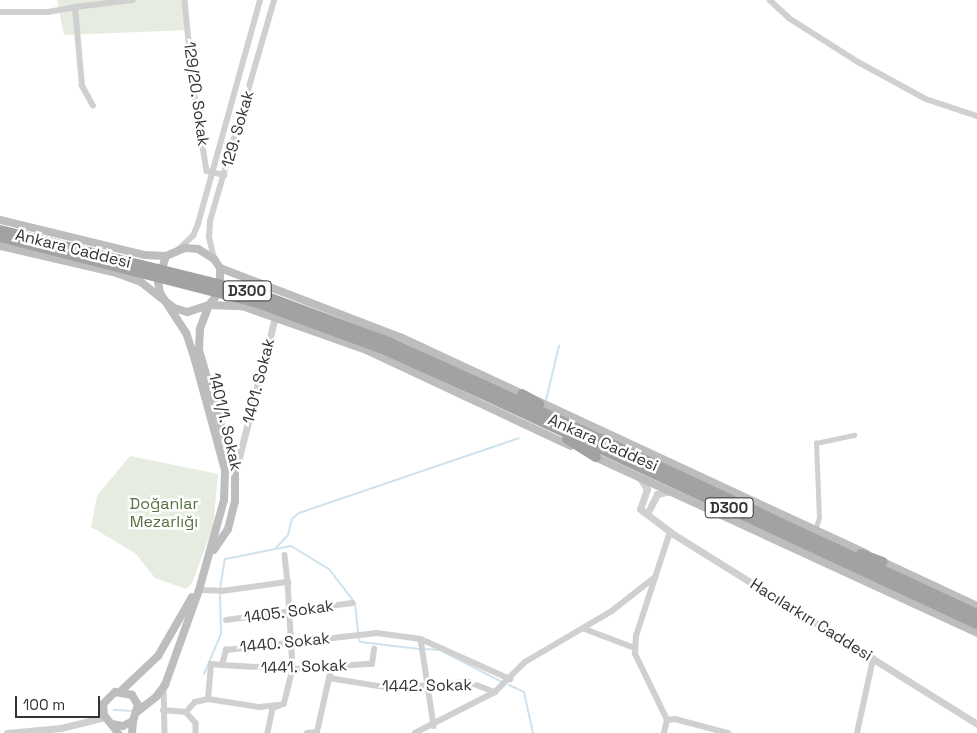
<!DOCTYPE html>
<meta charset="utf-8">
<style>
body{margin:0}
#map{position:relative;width:977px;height:733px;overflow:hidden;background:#fff;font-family:"Space Grotesk",sans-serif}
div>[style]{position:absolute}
.green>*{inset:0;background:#e6ecdf}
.stream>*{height:2px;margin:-1px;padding:0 1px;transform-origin:1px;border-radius:1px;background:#cfe2ee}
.pedestrian>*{height:4.5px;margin:-2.25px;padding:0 2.25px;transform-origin:2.25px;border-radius:2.25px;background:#d0d0d0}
.minor>*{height:5.5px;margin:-2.75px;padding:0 2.75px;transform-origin:2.75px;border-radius:2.75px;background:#d0d0d0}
.tertiary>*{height:7px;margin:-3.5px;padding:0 3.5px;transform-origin:3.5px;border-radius:3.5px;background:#d0d0d0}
.secondary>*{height:8px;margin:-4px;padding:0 4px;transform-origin:4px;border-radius:4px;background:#bdbdbd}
.trunk>*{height:10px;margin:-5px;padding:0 5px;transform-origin:5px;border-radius:5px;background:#a2a2a2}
.trunk-bridge>*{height:10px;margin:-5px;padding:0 5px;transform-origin:5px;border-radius:5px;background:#a2a2a2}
span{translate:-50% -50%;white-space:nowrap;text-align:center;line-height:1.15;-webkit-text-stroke:5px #fff;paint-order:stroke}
.shield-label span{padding:1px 4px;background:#fff;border:1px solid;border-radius:4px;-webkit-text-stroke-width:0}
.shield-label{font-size:15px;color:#333;font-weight:700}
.street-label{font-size:16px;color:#333}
.park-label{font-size:16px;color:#56703f}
.scale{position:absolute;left:15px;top:696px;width:85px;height:22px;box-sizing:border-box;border:2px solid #333;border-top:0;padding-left:6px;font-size:15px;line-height:18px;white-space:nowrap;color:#333;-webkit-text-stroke:4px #fff;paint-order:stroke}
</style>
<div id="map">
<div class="green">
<div style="clip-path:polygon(57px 0,185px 0,188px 30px,64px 35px)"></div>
<div style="clip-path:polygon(130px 456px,218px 474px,213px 527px,192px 583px,186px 589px,155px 578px,135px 553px,91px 527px,97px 496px)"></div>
</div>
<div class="stream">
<div style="left:546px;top:400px;width:56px;rotate:-76.5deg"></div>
<div style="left:275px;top:549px;width:19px;rotate:-47deg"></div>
<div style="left:288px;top:535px;width:16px;rotate:-76deg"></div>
<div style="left:292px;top:519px;width:9px;rotate:-41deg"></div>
<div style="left:299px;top:513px;width:232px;rotate:-18.8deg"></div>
<div style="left:220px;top:589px;width:30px;rotate:-81deg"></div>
<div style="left:225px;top:559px;width:67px;rotate:-11.1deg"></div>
<div style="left:291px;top:546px;width:44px;rotate:31.2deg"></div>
<div style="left:329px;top:569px;width:43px;rotate:52.6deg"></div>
<div style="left:355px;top:603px;width:29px;rotate:84deg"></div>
<div style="left:359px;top:638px;width:4px;rotate:76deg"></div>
<div style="left:360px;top:642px;width:60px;rotate:6.7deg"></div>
<div style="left:426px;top:649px;width:14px;rotate:4deg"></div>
<div style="left:444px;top:652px;width:65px;rotate:27.3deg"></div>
<div style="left:204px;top:674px;width:43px;rotate:-67deg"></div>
<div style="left:221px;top:634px;width:40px;rotate:-91.4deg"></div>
<div style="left:509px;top:685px;width:17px;rotate:25deg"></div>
<div style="left:524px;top:692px;width:42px;rotate:77.6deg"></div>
<div style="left:114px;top:710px;width:19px;rotate:3deg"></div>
</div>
<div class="pedestrian">
<div style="left:815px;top:530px;width:13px;rotate:-72deg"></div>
<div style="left:819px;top:518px;width:75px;rotate:-92.3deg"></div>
<div style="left:816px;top:443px;width:39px;rotate:-12deg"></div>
</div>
<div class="minor">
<div style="left:185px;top:0;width:83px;rotate:84.5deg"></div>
<div style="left:193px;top:83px;width:89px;rotate:81deg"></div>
<div style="left:207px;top:171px;width:18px;rotate:13deg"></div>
<div style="left:770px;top:0;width:26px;rotate:43deg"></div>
<div style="left:789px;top:18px;width:84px;rotate:32.4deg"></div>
<div style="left:860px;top:63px;width:75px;rotate:28.6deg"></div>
<div style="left:926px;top:99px;width:54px;rotate:18.4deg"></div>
<div style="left:0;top:12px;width:48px"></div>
<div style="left:48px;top:12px;width:27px;rotate:-10deg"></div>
<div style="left:93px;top:106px;width:23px;rotate:-119deg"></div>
<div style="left:82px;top:86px;width:79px;rotate:-95.1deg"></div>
<div style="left:75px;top:7px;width:58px;rotate:-6.9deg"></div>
<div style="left:180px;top:248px;width:18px;rotate:-43deg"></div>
<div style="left:193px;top:236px;width:13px;rotate:-67deg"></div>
<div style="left:198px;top:224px;width:232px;rotate:-74.5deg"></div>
<div style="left:214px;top:259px;width:23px;rotate:-103deg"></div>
<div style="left:209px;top:237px;width:16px;rotate:-86deg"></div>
<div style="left:210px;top:221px;width:230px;rotate:-73.8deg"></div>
<div style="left:285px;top:555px;width:27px;rotate:84deg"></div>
<div style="left:199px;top:590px;width:23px;rotate:2deg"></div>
<div style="left:222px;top:591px;width:67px;rotate:-7.8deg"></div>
<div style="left:288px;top:582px;width:87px;rotate:86.7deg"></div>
<div style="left:293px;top:669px;width:36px;rotate:104deg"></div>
<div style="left:284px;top:704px;width:12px;rotate:156deg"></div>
<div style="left:273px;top:709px;width:25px;rotate:102deg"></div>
<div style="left:226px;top:620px;width:127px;rotate:-7.7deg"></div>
<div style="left:585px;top:629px;width:53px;rotate:20.8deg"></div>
<div style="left:421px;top:639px;width:88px;rotate:81.5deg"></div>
<div style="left:222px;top:665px;width:71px;rotate:3.2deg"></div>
<div style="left:293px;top:669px;width:74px;rotate:-3.9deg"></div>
<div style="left:367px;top:664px;width:5px"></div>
<div style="left:372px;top:664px;width:15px;rotate:-82deg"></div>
<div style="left:329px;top:678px;width:63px;rotate:9.2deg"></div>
<div style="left:391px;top:688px;width:78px;rotate:-4.4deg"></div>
<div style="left:469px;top:682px;width:28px;rotate:21deg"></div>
<div style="left:164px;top:685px;width:48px;rotate:88.8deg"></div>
<div style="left:208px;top:699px;width:35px;rotate:-85deg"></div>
<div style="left:211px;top:664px;width:11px;rotate:5deg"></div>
<div style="left:222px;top:665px;width:16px;rotate:-75deg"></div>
<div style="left:226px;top:650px;width:152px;rotate:-6.4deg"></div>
<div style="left:377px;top:633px;width:44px;rotate:7.8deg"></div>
<div style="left:421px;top:639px;width:98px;rotate:24.2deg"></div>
<div style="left:163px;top:710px;width:23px;rotate:5deg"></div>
<div style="left:186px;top:712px;width:15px;rotate:48deg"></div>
<div style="left:196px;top:723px;width:10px;rotate:90deg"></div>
<div style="left:186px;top:712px;width:13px;rotate:-48deg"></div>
<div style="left:195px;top:702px;width:13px;rotate:-13deg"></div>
<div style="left:208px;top:699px;width:52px;rotate:8.9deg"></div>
<div style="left:259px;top:707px;width:19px;rotate:-6deg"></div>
<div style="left:667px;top:720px;width:8px;rotate:-7deg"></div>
<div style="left:675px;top:719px;width:55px;rotate:14.8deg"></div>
<div style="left:307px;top:733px;width:10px;rotate:-6deg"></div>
<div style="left:317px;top:732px;width:59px;rotate:-77.4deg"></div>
<div style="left:330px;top:674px;width:8px;rotate:-113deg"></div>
<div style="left:415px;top:733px;width:90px;rotate:-27.1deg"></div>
<div style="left:495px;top:692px;width:42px;rotate:-45deg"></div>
<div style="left:525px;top:662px;width:101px;rotate:-30.4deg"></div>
<div style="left:612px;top:611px;width:55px;rotate:-38.3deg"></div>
<div style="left:664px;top:733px;width:13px;rotate:-77deg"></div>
<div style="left:667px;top:720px;width:73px;rotate:-115.9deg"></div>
<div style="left:635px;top:654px;width:18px;rotate:-87deg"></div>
<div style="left:636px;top:636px;width:109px;rotate:-71.9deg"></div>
<div style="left:857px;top:733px;width:76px;rotate:-77.8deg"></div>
</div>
<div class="tertiary">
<div style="left:235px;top:473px;width:161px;rotate:-75.6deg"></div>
<div style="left:640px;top:478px;width:13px;rotate:58deg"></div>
<div style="left:647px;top:489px;width:21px;rotate:109deg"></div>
<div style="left:640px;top:509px;width:38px;rotate:37deg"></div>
<div style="left:670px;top:532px;width:362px;rotate:32deg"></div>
<div style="left:647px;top:514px;width:22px;rotate:-63deg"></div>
<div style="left:657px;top:494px;width:14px;rotate:-12deg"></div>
<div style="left:7px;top:733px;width:54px;rotate:-5.3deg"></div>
<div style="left:61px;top:728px;width:45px;rotate:-14deg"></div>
</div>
<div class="secondary">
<div style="left:0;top:220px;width:149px;rotate:13.6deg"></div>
<div style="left:145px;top:255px;width:21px;rotate:3deg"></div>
<div style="left:166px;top:256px;width:21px;rotate:-23deg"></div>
<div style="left:185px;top:248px;width:13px;rotate:4deg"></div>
<div style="left:198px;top:249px;width:19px;rotate:32deg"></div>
<div style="left:214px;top:259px;width:11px;rotate:56deg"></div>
<div style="left:220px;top:268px;width:23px;rotate:90deg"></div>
<div style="left:220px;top:291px;width:18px;rotate:128deg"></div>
<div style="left:209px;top:305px;width:23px;rotate:162deg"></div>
<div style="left:187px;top:312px;width:14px;rotate:-163deg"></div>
<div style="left:174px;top:308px;width:42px;rotate:-141.8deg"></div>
<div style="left:141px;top:282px;width:30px;rotate:-160deg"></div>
<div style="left:113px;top:272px;width:116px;rotate:-167deg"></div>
<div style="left:220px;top:268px;width:193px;rotate:21deg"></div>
<div style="left:400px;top:337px;width:515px;rotate:24.92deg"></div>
<div style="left:209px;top:305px;width:33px;rotate:2deg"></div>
<div style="left:242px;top:306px;width:132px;rotate:19.5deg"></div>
<div style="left:366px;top:350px;width:226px;rotate:25.1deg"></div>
<div style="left:209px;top:305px;width:26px;rotate:111deg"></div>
<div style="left:200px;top:329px;width:21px;rotate:93deg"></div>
<div style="left:199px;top:350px;width:128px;rotate:73.7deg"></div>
<div style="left:235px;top:473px;width:28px;rotate:90deg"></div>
<div style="left:235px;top:501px;width:29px;rotate:104deg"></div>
<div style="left:228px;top:529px;width:25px;rotate:124deg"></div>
<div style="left:593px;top:456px;width:423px;rotate:24.7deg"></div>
<div style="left:879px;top:560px;width:108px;rotate:25.1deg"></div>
<div style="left:121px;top:691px;width:51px;rotate:-43.4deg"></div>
<div style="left:158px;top:656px;width:68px;rotate:-60deg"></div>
<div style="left:138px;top:711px;width:23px;rotate:-38deg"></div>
<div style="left:156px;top:697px;width:15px;rotate:-53deg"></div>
<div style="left:165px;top:685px;width:101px;rotate:-70.3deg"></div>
<div style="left:199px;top:590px;width:93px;rotate:-74.5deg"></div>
<div style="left:224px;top:500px;width:30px;rotate:-88deg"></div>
<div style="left:225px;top:470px;width:114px;rotate:-105.3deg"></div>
<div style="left:195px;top:360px;width:28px;rotate:-108deg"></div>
<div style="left:186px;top:333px;width:48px;rotate:-123deg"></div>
<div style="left:160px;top:293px;width:11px;rotate:-100deg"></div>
<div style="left:158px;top:282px;width:27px;rotate:-73deg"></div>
<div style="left:112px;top:724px;width:11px;rotate:10deg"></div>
<div style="left:123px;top:726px;width:11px;rotate:-27deg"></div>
<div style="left:133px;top:721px;width:17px;rotate:-73deg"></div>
<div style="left:138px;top:705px;width:12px;rotate:-121deg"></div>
<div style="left:132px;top:695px;width:17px;rotate:-170deg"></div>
<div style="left:115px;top:692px;width:17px;rotate:135deg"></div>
<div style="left:103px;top:704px;width:11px;rotate:85deg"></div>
<div style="left:104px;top:715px;width:23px;rotate:52deg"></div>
<div style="left:132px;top:733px;width:12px;rotate:-85deg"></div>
</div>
<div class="trunk">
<div style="left:484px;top:385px;width:544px;rotate:24.92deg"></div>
<div style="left:480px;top:393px;width:548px;rotate:24.93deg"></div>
<div style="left:522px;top:394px;width:20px;rotate:30deg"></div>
<div style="left:567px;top:439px;width:34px;rotate:32deg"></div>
<div style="left:861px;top:554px;width:23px;rotate:20deg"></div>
</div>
<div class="trunk-bridge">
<div style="left:0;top:230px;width:270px;rotate:13.9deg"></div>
<div style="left:262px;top:295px;width:135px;rotate:20.3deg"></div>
<div style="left:389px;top:342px;width:104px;rotate:24.4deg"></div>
<div style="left:0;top:237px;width:266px;rotate:14.3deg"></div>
<div style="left:258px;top:303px;width:135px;rotate:20.3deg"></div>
<div style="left:385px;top:350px;width:104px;rotate:24.4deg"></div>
</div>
<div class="shield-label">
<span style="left:247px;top:291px">D300</span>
<span style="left:729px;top:508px">D300</span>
</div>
<div class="street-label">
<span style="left:196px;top:94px;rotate:82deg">129/20. Sokak</span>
<span style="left:238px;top:129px;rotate:-74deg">129. Sokak</span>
<span style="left:73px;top:249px;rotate:14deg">Ankara Caddesi</span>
<span style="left:259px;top:381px;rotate:-76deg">1401. Sokak</span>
<span style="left:225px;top:422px;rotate:77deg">1401/1. Sokak</span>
<span style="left:603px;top:443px;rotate:24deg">Ankara Caddesi</span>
<span style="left:289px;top:612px;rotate:-8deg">1405. Sokak</span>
<span style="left:811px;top:620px;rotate:32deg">Hacılarkırı Caddesi</span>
<span style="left:285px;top:643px;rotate:-6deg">1440. Sokak</span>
<span style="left:304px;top:667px;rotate:-2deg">1441. Sokak</span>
<span style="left:427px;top:686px;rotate:-1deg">1442. Sokak</span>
</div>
<div class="park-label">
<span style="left:164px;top:513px">Doğanlar<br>Mezarlığı</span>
</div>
<div class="scale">100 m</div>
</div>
